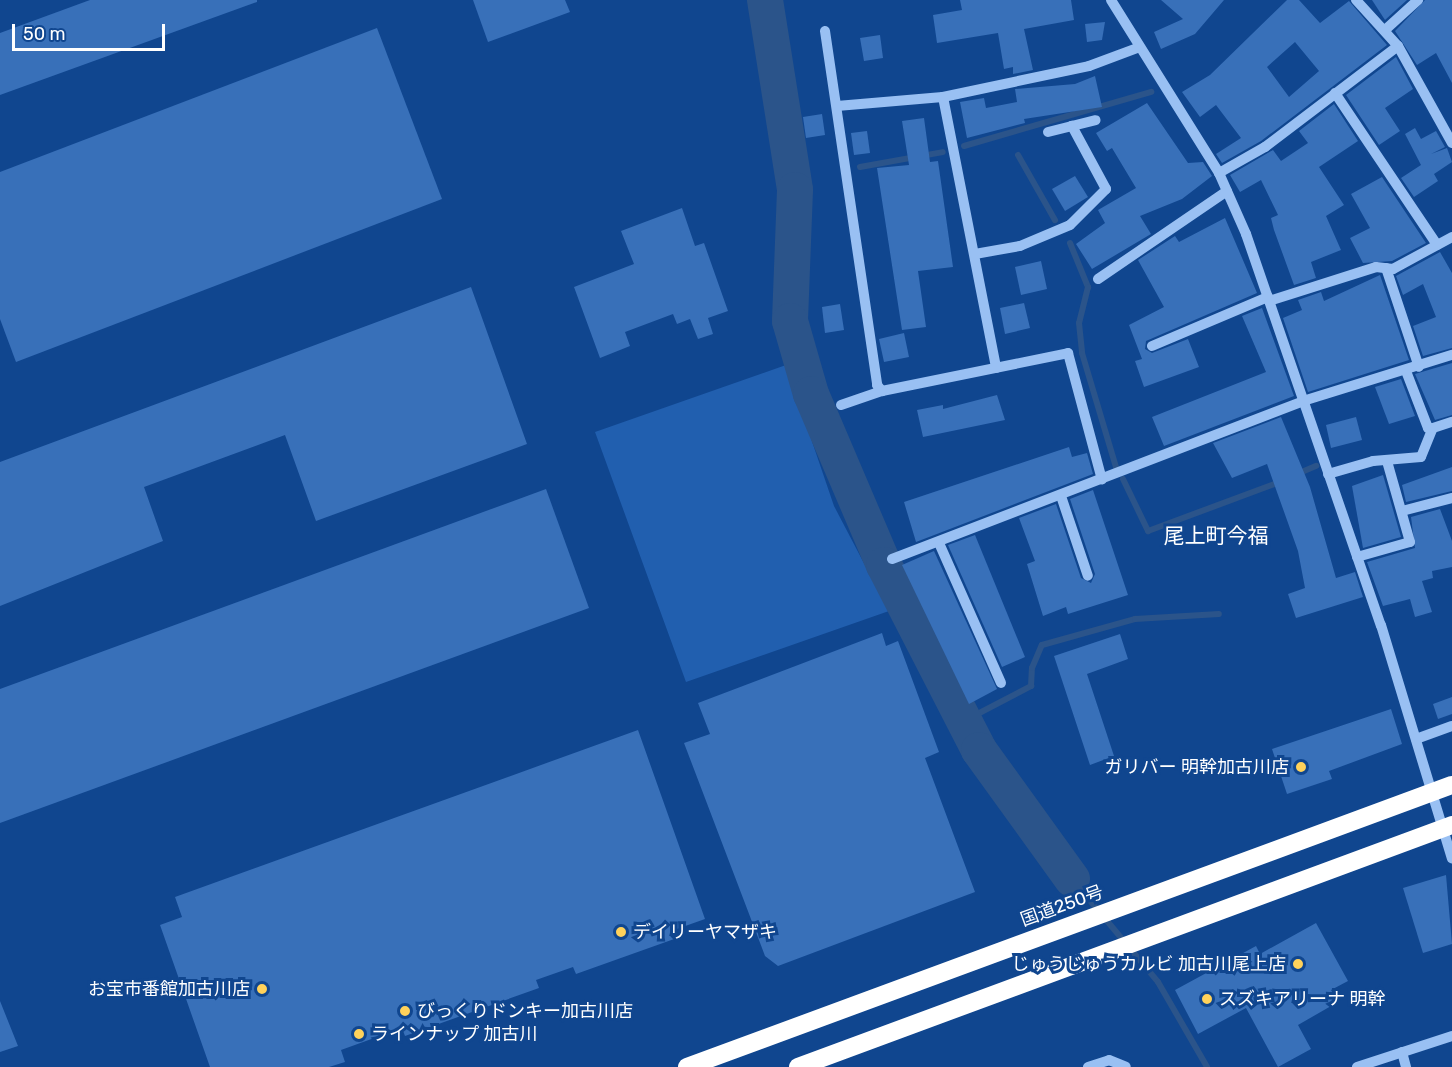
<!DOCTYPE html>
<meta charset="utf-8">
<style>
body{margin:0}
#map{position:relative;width:1452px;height:1067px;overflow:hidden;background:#10468f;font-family:Rubik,"Noto Sans JP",sans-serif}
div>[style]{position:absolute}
.green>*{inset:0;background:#215faf}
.stream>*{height:6px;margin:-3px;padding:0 3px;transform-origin:3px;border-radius:3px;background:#2b548a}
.river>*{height:36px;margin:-18px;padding:0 18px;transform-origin:18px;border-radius:18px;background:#2b548a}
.building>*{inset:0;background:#3870b9}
.minor>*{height:10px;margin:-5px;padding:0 5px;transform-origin:5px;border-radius:5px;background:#99c0f3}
.highway>*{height:18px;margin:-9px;padding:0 9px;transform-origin:9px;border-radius:9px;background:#fff}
.dots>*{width:16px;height:16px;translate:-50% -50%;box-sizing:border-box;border:3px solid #10468f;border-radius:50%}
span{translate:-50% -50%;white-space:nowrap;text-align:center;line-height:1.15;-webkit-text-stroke:6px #10468f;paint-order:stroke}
.poi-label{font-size:18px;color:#fff}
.right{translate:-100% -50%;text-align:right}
.left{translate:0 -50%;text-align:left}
.street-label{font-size:18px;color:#fff}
.quarter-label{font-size:21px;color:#fff}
.scale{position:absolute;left:12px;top:24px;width:153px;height:27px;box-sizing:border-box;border:3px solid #fff;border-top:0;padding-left:8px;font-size:18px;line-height:21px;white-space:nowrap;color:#fff;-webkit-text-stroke:4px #10468f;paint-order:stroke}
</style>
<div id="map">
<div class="green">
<div style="clip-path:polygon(786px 365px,834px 506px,889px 611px,686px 682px,595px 432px)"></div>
</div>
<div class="stream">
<div style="left:964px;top:146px;width:195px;rotate:-16.1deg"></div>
<div style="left:1018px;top:155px;width:75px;rotate:60.4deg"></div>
<div style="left:860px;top:167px;width:84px;rotate:-10.2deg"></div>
<div style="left:1070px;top:243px;width:48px;rotate:67.8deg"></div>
<div style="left:1088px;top:287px;width:37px;rotate:104deg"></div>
<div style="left:1079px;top:323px;width:30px;rotate:84deg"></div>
<div style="left:1082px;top:353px;width:119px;rotate:73.4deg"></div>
<div style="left:1297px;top:474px;width:21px;rotate:-23deg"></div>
<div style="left:1123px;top:479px;width:58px;rotate:64.3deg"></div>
<div style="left:1148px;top:531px;width:141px;rotate:-20.4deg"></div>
<div style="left:964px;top:721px;width:76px;rotate:-27.6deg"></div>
<div style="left:1031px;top:686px;width:18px;rotate:-87deg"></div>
<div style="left:1032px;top:668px;width:25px;rotate:-67deg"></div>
<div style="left:1042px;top:645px;width:97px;rotate:-15.6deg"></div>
<div style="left:1135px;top:619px;width:84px;rotate:-3.4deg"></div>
<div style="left:1072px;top:879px;width:134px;rotate:50.1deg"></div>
<div style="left:1158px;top:982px;width:98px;rotate:60deg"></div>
</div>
<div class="river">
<div style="left:765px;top:0;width:192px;rotate:81deg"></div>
<div style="left:795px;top:190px;width:131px;rotate:92.2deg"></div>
<div style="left:790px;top:321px;width:76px;rotate:74deg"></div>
<div style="left:811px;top:394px;width:186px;rotate:66.9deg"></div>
<div style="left:884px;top:565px;width:208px;rotate:62.8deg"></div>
<div style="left:979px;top:750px;width:159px;rotate:54.2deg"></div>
</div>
<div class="building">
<div style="clip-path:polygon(90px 0,257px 0,257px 2px,0 95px,0 33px)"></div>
<div style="clip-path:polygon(473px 0,565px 0,570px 12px,488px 42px)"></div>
<div style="clip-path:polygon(960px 0,1071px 0,1074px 20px,1024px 29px,1033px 70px,1013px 74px,1013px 67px,1004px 69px,998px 33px,937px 43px,933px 15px,962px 10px)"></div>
<div style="clip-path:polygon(1161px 0,1224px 0,1195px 34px,1161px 49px,1154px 32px,1183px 19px)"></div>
<div style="clip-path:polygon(evenodd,1287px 0,1299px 0,1320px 23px,1349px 1px,1387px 45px,1261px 141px,1222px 163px,1216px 154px,1241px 138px,1216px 105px,1200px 117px,1182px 92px,1210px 75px,1287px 0,1295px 42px,1319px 71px,1289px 97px,1267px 67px,1295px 42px)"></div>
<div style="clip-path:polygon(1372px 0,1407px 0,1385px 20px)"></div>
<div style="clip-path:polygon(1425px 0,1452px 0,1452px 83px,1436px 53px,1417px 65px,1395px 31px)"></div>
<div style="clip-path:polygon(1105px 22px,1102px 40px,1087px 42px,1085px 24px)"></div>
<div style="clip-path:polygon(377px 28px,442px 199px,16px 362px,0 319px,0 172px)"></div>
<div style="clip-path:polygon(880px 35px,883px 58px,864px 61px,860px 38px)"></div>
<div style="clip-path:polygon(1396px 57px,1413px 89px,1385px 108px,1400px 131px,1379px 145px,1346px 95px)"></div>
<div style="clip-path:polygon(1095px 76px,1102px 107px,1024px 119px,1025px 123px,967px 138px,960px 102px,984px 98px,986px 108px,1017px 102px,1015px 89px,1075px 84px)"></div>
<div style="clip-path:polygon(1147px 103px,1188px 163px,1203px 162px,1212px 176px,1182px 199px,1140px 216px,1151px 234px,1092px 269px,1076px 244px,1105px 223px,1098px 210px,1136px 188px,1112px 148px,1107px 151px,1096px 133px)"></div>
<div style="clip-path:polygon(1334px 104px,1358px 141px,1319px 167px,1344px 205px,1326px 216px,1341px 250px,1311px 262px,1316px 278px,1294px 285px,1274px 230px,1271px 218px,1278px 215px,1261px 180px,1240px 192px,1230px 175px,1273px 150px,1281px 161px,1308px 143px,1299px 131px)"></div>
<div style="clip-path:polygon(822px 114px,825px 135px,806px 138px,803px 117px)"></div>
<div style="clip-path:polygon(924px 118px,930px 162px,938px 161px,953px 267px,918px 271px,926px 327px,902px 330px,877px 168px,909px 165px,902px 121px)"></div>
<div style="clip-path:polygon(1415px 128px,1421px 139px,1436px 131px,1445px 147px,1431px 154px,1447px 148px,1452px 162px,1434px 174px,1438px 181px,1414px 197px,1401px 178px,1421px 165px,1405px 134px)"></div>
<div style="clip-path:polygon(867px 131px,870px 153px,854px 155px,851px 133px)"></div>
<div style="clip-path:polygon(1075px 176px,1088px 197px,1065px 211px,1052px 189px)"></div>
<div style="clip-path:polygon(1382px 177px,1426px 243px,1392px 261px,1363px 263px,1350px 238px,1370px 228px,1351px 194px)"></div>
<div style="clip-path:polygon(682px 208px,695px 246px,704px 243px,728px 311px,708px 318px,713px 334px,698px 339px,690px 319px,677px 324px,673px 314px,625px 332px,630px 346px,600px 358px,574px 287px,634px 264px,621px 231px)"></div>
<div style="clip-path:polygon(1225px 218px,1257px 293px,1146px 341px,1145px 349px,1152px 353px,1188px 339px,1199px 367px,1144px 387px,1135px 361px,1142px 359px,1129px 325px,1164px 307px,1138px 260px,1175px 236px,1179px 242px)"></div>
<div style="clip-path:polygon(1440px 252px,1452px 273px,1452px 348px,1423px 356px,1413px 326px,1436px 317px,1423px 284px,1403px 295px,1396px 276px)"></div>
<div style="clip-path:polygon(1041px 261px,1047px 289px,1021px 295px,1015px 267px)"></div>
<div style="clip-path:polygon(1380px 275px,1409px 360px,1308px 392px,1283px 318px,1302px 310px,1298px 300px,1321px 292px,1324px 301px)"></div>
<div style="clip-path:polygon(471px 287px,527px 444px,316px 521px,285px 435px,144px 487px,163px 541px,0 606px,0 462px)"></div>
<div style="clip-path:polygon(1024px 303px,1030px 328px,1005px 334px,1000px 308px)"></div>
<div style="clip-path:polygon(840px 304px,844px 330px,825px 333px,822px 307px)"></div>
<div style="clip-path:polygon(1262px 308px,1294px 396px,1164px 446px,1152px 417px,1266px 372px,1242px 316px)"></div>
<div style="clip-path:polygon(904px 333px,909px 357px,884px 362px,879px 339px)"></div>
<div style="clip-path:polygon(1452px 363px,1452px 415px,1435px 420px,1415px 374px)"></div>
<div style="clip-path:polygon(1401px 379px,1415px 416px,1389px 424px,1375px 387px)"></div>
<div style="clip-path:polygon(997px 395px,1005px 420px,923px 437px,917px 410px,943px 405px,943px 409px)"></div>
<div style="clip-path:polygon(1281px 417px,1310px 487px,1336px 578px,1355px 572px,1363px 597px,1296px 618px,1288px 594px,1305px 588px,1298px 551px,1267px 464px,1232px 478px,1213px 443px)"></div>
<div style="clip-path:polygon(1356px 417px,1362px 440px,1331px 448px,1326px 425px)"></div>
<div style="clip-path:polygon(1069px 447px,1072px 457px,1087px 453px,1093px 474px,916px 542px,904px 502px)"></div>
<div style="clip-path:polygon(1452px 467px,1452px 491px,1406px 502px,1402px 485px)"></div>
<div style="clip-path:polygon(1383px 475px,1401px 537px,1363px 548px,1352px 486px)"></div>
<div style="clip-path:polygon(546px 489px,589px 608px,0 823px,0 689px)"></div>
<div style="clip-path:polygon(1093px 490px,1128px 595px,1068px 614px,1066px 607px,1043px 616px,1027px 564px,1035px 561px,1019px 518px,1056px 504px,1081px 578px,1091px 583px,1095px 574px,1070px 499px)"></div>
<div style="clip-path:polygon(1440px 509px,1452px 541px,1452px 567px,1432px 571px,1433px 578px,1422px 581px,1432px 612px,1415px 617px,1410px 599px,1383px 606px,1367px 562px,1415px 548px,1411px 517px)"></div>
<div style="clip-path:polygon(975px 535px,1025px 657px,1002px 667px,948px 545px)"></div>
<div style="clip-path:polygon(934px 551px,997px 689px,969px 704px,902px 565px)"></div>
<div style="clip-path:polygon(882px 633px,886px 646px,898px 641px,939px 752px,925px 758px,975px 892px,778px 966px,765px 956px,684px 743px,710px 734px,698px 703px)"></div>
<div style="clip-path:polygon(1120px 634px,1128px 659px,1087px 674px,1114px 756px,1090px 765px,1054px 656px)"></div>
<div style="clip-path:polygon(1452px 697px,1452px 714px,1438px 719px,1433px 704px)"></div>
<div style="clip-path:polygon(1391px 709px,1402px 744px,1329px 771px,1332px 779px,1287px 794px,1272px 749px)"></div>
<div style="clip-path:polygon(638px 730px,705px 919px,674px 930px,677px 938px,576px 974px,573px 967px,536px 980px,539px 988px,405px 1036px,402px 1028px,341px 1050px,345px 1062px,329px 1067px,210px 1067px,160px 925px,182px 917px,175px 897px)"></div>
<div style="clip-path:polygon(1446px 875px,1452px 944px,1423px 953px,1403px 888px)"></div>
<div style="clip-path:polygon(1316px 923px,1348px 981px,1331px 990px,1338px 1002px,1298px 1025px,1311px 1049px,1278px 1067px,1246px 1008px,1198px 1034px,1175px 990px,1256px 946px,1260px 954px)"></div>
<div style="clip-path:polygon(0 1001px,18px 1046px,0 1052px)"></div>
</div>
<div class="minor">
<div style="left:1111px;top:0;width:204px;rotate:58deg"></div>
<div style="left:1219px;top:173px;width:67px;rotate:66.1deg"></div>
<div style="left:1246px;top:234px;width:414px;rotate:71deg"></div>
<div style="left:1381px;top:625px;width:244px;rotate:73.1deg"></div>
<div style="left:1356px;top:0;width:62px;rotate:47.6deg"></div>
<div style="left:1398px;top:46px;width:111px;rotate:60.9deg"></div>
<div style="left:1385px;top:30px;width:45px;rotate:-42.3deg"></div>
<div style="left:825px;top:31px;width:358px;rotate:81.6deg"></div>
<div style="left:877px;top:385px;width:8px;rotate:50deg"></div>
<div style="left:882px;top:391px;width:190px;rotate:-11.5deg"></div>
<div style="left:1068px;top:353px;width:131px;rotate:75deg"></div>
<div style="left:1335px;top:93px;width:183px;rotate:56.1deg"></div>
<div style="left:943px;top:97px;width:276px;rotate:78.9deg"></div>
<div style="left:837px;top:106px;width:106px;rotate:-4.9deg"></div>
<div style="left:943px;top:97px;width:149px;rotate:-12deg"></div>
<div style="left:1089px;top:66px;width:54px;rotate:-20.4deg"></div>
<div style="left:1048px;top:132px;width:49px;rotate:-14deg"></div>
<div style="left:1219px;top:173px;width:53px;rotate:-29.5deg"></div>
<div style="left:1265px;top:147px;width:167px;rotate:-37.2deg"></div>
<div style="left:975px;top:254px;width:46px;rotate:-10.1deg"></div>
<div style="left:1020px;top:246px;width:54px;rotate:-22.8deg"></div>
<div style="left:1070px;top:225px;width:51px;rotate:-45deg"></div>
<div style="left:1106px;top:189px;width:72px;rotate:-118.4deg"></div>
<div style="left:1386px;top:268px;width:104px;rotate:71.6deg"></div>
<div style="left:1098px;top:279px;width:156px;rotate:-34.3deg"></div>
<div style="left:1269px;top:301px;width:112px;rotate:-17.6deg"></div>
<div style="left:1376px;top:267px;width:17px;rotate:7deg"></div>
<div style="left:1393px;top:269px;width:67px;rotate:-28.5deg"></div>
<div style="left:1152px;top:346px;width:126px;rotate:-22.9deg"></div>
<div style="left:1406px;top:371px;width:61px;rotate:68.9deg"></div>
<div style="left:1428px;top:428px;width:5px"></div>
<div style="left:841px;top:405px;width:43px;rotate:-18.9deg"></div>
<div style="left:1328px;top:474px;width:47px;rotate:-16.1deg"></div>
<div style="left:1373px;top:461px;width:48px;rotate:-4.8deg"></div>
<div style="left:1421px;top:457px;width:31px;rotate:-68deg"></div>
<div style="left:1433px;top:428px;width:20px;rotate:-18deg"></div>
<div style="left:1061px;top:496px;width:84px;rotate:71.4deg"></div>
<div style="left:1402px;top:511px;width:52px;rotate:-14.6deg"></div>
<div style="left:939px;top:543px;width:153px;rotate:66.1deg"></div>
<div style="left:1357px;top:557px;width:55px;rotate:-15.8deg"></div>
<div style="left:1410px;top:542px;width:84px;rotate:-105.9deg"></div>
<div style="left:892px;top:559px;width:440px;rotate:-21deg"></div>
<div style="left:1303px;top:401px;width:156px;rotate:-17.2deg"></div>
<div style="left:1416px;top:739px;width:38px;rotate:-20deg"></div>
<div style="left:1402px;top:1052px;width:16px;rotate:75deg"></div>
<div style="left:1088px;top:1067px;width:22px;rotate:-18deg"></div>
<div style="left:1109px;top:1060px;width:18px;rotate:22deg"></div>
<div style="left:1357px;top:1067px;width:100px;rotate:-18.1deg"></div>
</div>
<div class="highway">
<div style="left:687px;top:1067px;width:815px;rotate:-20.24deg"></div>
<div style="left:798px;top:1067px;width:697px;rotate:-20.31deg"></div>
</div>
<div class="dots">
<div style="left:1301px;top:767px;background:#ffd25b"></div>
<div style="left:621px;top:932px;background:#ffd25b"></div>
<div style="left:1298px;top:964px;background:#ffd25b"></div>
<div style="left:262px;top:989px;background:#ffd25b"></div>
<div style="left:1207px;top:999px;background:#ffd25b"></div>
<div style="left:405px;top:1011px;background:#ffd25b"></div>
<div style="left:359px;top:1034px;background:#ffd25b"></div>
</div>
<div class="poi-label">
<span class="right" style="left:1289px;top:767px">ガリバー 明幹加古川店</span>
<span class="left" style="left:633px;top:932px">デイリーヤマザキ</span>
<span class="right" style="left:1286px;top:964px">じゅうじゅうカルビ 加古川尾上店</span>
<span class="right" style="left:250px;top:989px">お宝市番館加古川店</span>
<span class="left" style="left:1219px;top:999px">スズキアリーナ 明幹</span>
<span class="left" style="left:417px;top:1011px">びっくりドンキー加古川店</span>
<span class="left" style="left:371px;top:1034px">ラインナップ 加古川</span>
</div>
<div class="street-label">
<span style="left:1062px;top:906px;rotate:-20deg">国道250号</span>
</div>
<div class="quarter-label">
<span style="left:1216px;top:536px">尾上町今福</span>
</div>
<div class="scale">50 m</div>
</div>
